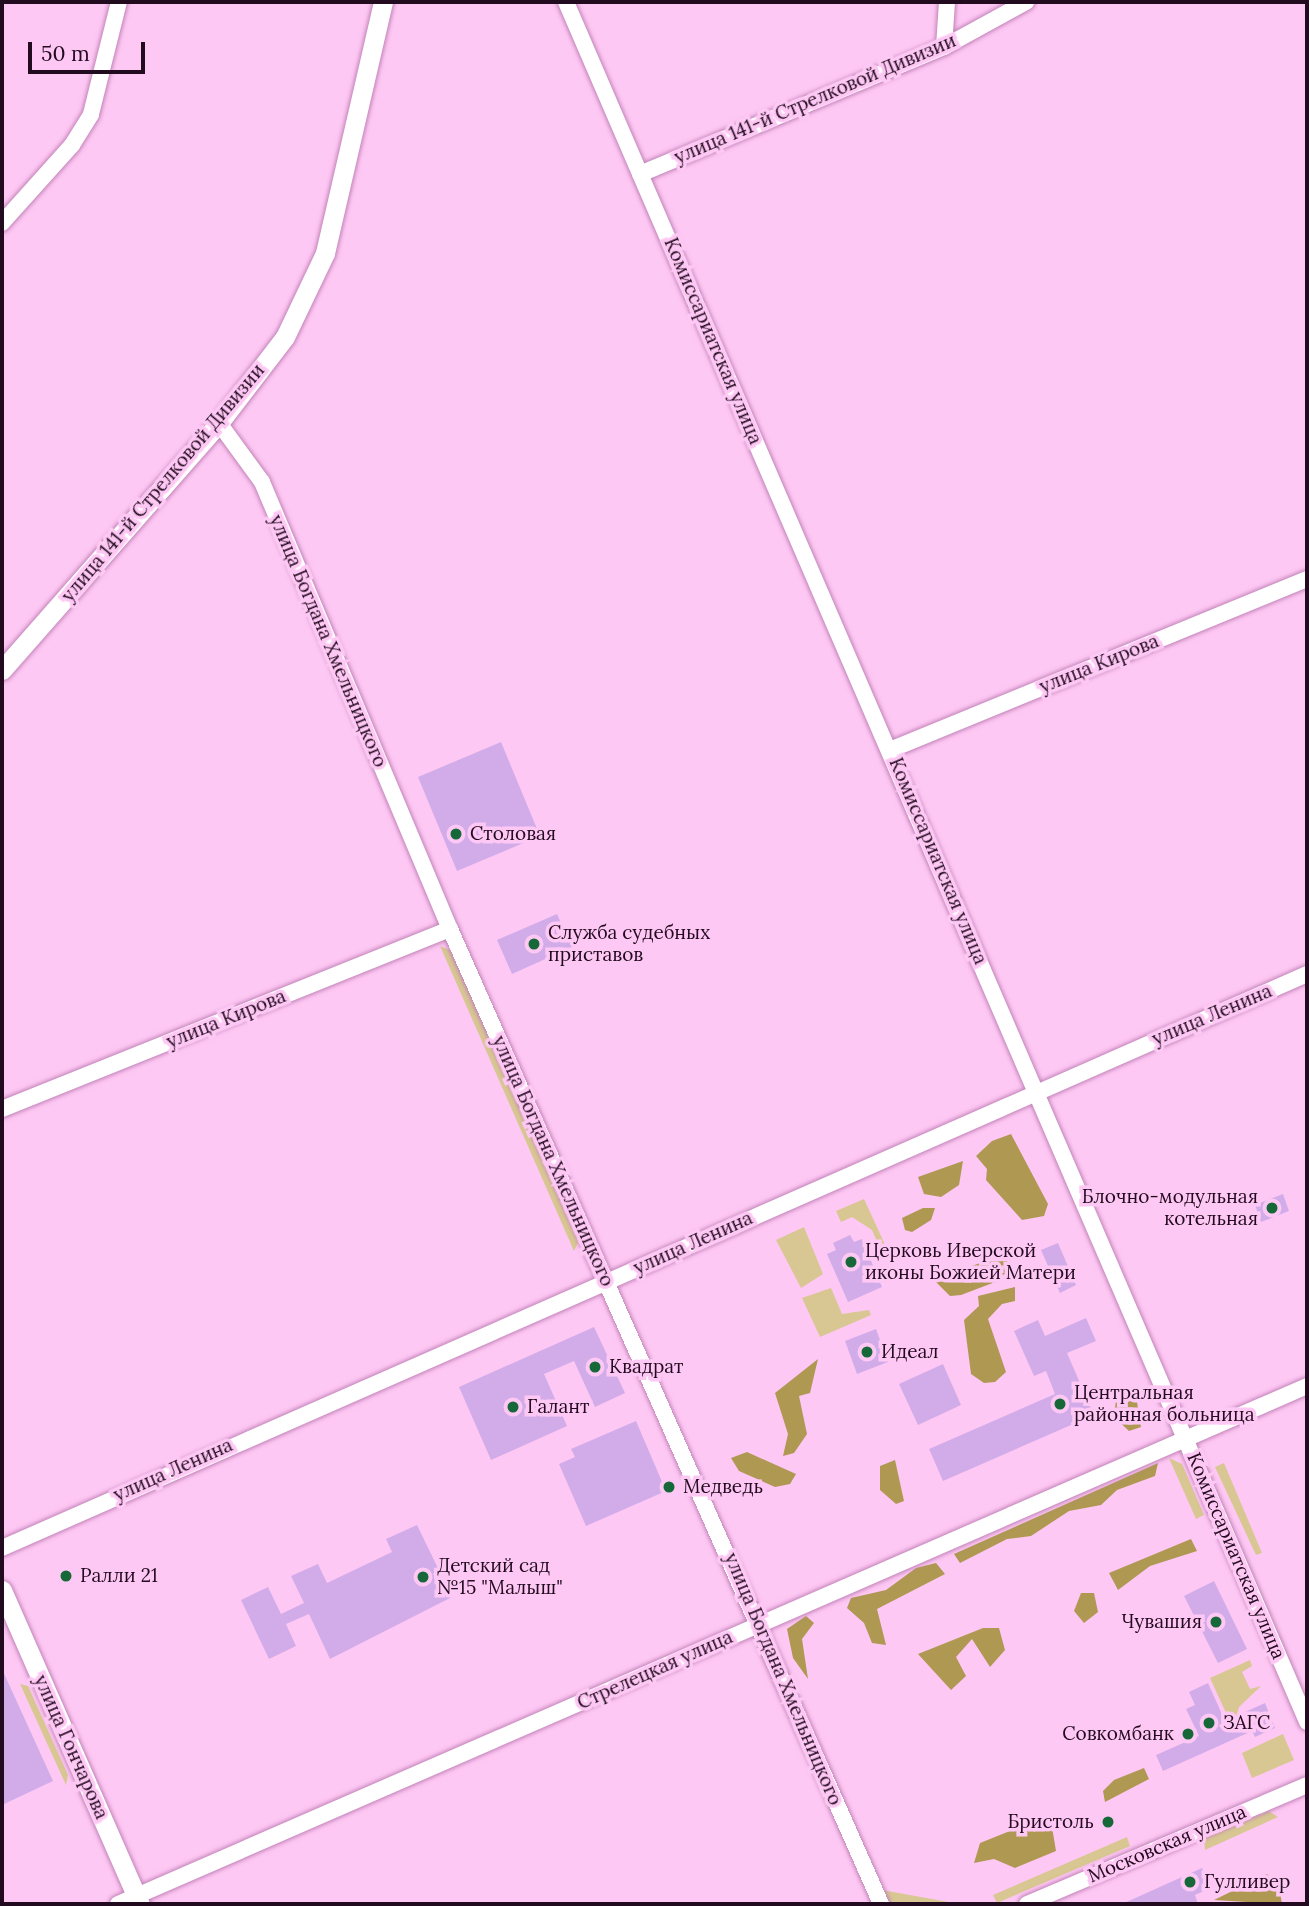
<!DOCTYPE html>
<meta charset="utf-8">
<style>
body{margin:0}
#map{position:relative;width:1309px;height:1906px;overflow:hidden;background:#fec8f4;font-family:Lora,serif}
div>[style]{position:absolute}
.green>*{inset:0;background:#d8c792}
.forest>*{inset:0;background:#ae9852}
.building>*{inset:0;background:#d2ace9}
.roads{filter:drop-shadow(0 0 2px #c283b8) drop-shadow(0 0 2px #c283b8)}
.minor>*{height:16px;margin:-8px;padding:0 8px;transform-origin:8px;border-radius:8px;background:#fff}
.major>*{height:19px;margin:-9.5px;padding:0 9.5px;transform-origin:9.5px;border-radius:9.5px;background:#fff}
.dots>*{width:19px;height:19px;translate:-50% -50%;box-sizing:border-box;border:4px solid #fec8f4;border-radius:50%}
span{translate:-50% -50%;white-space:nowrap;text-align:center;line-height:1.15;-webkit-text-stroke:7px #fec8f4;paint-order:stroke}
.street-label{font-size:19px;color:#220a1f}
.poi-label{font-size:19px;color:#220a1f}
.left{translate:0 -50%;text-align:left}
.right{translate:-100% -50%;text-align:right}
.frame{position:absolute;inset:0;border:4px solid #220a1f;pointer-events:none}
.scale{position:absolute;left:28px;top:42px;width:117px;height:32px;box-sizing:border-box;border:4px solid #220a1f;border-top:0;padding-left:9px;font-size:21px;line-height:24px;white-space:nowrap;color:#220a1f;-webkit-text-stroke:5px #fec8f4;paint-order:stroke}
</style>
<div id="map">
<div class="green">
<div style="clip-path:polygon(440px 946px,452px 951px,579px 1241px,574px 1251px)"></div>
<div style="clip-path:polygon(864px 1199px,888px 1251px,882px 1253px,872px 1230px,852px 1217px,841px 1222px,836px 1211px)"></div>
<div style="clip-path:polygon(804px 1227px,823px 1274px,801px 1288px,776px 1240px)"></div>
<div style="clip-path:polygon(831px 1288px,842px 1314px,869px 1310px,871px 1315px,820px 1337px,802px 1298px)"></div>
<div style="clip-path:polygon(1169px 1458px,1182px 1464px,1204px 1515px,1196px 1519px)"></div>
<div style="clip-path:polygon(1224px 1463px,1262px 1553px,1256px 1555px,1215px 1467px)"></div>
<div style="clip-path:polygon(1250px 1660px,1252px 1666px,1242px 1672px,1250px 1689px,1261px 1686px,1239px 1707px,1233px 1728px,1210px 1678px)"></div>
<div style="clip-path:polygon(20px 1684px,28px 1686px,68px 1775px,66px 1785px)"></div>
<div style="clip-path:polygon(1283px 1734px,1294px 1760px,1252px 1778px,1242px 1753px)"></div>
<div style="clip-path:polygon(1269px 1811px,1278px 1817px,1205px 1850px,1204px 1839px)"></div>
<div style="clip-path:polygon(1127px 1837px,1130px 1846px,997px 1903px,993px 1895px)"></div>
<div style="clip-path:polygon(882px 1890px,960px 1904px,888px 1904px)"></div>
</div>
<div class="forest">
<div style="clip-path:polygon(1011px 1134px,1048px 1204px,1044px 1216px,1022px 1220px,986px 1180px,987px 1169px,976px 1156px,992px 1141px)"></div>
<div style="clip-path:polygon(963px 1161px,959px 1185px,941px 1197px,924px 1194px,918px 1177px)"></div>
<div style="clip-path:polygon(923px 1208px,935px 1208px,931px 1220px,912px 1232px,905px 1230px,902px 1218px)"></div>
<div style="clip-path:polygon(1007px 1261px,1011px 1276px,961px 1295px,950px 1296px,936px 1282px,962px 1280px,966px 1268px,983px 1262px)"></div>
<div style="clip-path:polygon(1015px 1287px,1015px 1301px,1002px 1304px,988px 1319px,1006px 1372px,995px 1382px,984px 1383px,971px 1374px,964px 1320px,979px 1306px,978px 1296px)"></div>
<div style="clip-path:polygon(818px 1359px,810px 1393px,799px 1396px,807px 1434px,794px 1453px,783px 1456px,788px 1434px,775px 1393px)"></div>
<div style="clip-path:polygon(1117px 1391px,1137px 1402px,1141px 1427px,1129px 1431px,1114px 1417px)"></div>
<div style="clip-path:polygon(747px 1452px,796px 1474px,790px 1484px,775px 1487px,739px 1471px,731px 1458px)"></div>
<div style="clip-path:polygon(895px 1460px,904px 1501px,896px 1504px,880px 1490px,880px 1466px)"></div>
<div style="clip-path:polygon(1158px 1463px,1155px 1476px,1117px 1490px,1101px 1505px,1069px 1511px,1031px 1536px,1007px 1539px,960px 1563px,954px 1554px)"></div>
<div style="clip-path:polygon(1191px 1539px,1197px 1551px,1150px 1566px,1118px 1590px,1109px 1573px)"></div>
<div style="clip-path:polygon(936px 1563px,945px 1574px,877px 1609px,886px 1645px,872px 1643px,864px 1623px,847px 1608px,851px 1598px,886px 1590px,916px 1568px)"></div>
<div style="clip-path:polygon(1081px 1593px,1094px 1593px,1098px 1612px,1084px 1623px,1074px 1611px)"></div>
<div style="clip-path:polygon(806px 1616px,814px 1623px,802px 1639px,808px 1679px,793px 1658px,787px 1629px)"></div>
<div style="clip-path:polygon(983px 1628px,999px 1628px,1005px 1650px,990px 1667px,972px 1639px,956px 1657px,966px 1676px,951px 1690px,918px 1654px)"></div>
<div style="clip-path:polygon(1144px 1768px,1149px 1779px,1105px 1802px,1103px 1791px,1114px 1780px)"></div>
<div style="clip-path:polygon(1050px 1815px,1056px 1851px,1015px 1868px,994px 1859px,974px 1863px,980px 1843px)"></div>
<div style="clip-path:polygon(1267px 1874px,1279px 1887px,1282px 1904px,1214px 1900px)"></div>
</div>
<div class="building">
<div style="clip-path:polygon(501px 742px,540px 836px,457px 871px,418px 777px)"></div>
<div style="clip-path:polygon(557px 914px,572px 947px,512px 974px,497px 940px)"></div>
<div style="clip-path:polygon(1283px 1194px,1289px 1211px,1261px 1222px,1255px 1205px)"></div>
<div style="clip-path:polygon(850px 1235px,854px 1242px,862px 1239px,882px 1287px,848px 1302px,827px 1254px,836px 1250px,833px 1243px)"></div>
<div style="clip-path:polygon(1058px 1243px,1076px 1285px,1060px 1293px,1041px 1250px)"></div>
<div style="clip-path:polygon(1086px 1318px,1096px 1341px,1067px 1353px,1094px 1415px,943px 1481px,929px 1449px,1055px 1394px,1046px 1371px,1034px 1376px,1014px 1331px,1038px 1320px,1045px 1336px)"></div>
<div style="clip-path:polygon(594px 1327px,625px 1393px,595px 1407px,574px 1361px,544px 1374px,567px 1426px,491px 1460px,459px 1387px)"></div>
<div style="clip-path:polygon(876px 1329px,888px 1362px,857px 1374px,845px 1341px)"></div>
<div style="clip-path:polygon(943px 1364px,961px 1405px,918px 1425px,899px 1384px)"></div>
<div style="clip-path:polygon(636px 1421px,666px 1491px,586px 1526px,559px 1464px,575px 1457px,571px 1449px)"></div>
<div style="clip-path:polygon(417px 1525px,452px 1597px,330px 1659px,309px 1614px,286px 1624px,296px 1646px,269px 1659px,241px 1600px,268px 1587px,281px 1614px,304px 1603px,291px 1576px,318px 1564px,327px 1583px,392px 1552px,386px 1539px)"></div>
<div style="clip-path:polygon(1214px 1581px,1247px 1649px,1218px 1663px,1184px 1596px)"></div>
<div style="clip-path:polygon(2px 1669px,53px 1781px,2px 1805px)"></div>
<div style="clip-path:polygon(1208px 1683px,1225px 1721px,1265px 1703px,1275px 1728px,1255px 1737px,1252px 1731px,1163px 1771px,1156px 1755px,1199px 1736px,1186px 1709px,1195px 1705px,1189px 1692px)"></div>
<div style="clip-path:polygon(1202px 1868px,1211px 1888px,1195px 1895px,1198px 1904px,1122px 1904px)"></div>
</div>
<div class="roads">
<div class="minor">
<div style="left:566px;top:2px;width:1873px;rotate:66.69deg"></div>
<div style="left:944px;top:47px;width:45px;rotate:-86.2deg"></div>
<div style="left:640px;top:174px;width:329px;rotate:-22.7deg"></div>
<div style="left:944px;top:47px;width:94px;rotate:-28.8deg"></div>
<div style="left:2px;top:223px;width:105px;rotate:-48.1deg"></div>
<div style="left:72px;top:145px;width:36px;rotate:-58deg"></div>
<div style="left:91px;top:114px;width:115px;rotate:-76deg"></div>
<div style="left:219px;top:423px;width:73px;rotate:53.9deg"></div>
<div style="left:262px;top:482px;width:485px;rotate:67.2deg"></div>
<div style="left:450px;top:929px;width:1066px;rotate:66.15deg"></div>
<div style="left:890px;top:750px;width:451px;rotate:-22.3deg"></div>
<div style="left:2px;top:1109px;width:483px;rotate:-21.9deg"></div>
<div style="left:2px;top:1548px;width:1426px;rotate:-23.74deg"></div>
<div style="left:118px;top:1904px;width:1297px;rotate:-23.54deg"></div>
<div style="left:1027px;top:1904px;width:304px;rotate:-23deg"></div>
</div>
<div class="major">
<div style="left:2px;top:670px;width:329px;rotate:-48.7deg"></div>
<div style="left:219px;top:423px;width:108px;rotate:-52.5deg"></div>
<div style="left:285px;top:337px;width:93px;rotate:-64.5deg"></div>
<div style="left:325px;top:253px;width:258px;rotate:-77deg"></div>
<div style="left:2px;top:1590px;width:343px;rotate:66.3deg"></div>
</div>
</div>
<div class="dots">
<div style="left:456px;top:834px;background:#176838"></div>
<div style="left:534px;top:944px;background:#176838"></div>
<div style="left:1272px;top:1208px;background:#176838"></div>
<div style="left:851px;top:1262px;background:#176838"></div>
<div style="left:867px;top:1352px;background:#176838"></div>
<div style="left:595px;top:1367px;background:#176838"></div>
<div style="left:1060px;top:1404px;background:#176838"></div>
<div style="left:513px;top:1407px;background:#176838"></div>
<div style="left:669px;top:1487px;background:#176838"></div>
<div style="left:66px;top:1576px;background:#176838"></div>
<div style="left:423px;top:1577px;background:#176838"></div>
<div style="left:1216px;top:1622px;background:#176838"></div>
<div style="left:1209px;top:1723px;background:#176838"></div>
<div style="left:1188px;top:1734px;background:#176838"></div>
<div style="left:1108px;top:1822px;background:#176838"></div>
<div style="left:1190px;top:1882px;background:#176838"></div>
</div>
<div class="street-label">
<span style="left:815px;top:99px;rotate:-23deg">улица 141-й Стрелковой Дивизии</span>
<span style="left:713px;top:341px;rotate:67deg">Комиссариатская улица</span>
<span style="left:163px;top:483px;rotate:-50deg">улица 141-й Стрелковой Дивизии</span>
<span style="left:328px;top:641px;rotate:67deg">улица Богдана Хмельницкого</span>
<span style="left:1099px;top:664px;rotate:-22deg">улица Кирова</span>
<span style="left:938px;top:861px;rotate:67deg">Комиссариатская улица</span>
<span style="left:1212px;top:1015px;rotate:-23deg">улица Ленина</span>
<span style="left:226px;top:1019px;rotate:-22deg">улица Кирова</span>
<span style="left:553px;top:1161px;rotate:66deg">улица Богдана Хмельницкого</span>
<span style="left:693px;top:1243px;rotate:-24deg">улица Ленина</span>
<span style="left:173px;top:1470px;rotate:-24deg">улица Ленина</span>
<span style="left:1236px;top:1556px;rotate:67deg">Комиссариатская улица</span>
<span style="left:655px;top:1670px;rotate:-24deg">Стрелецкая улица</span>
<span style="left:783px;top:1679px;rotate:67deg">улица Богдана Хмельницкого</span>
<span style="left:71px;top:1747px;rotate:66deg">улица Гончарова</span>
<span style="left:1167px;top:1844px;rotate:-23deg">Московская улица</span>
</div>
<div class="poi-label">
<span class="left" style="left:470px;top:834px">Столовая</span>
<span class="left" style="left:548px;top:944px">Служба судебных<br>приставов</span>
<span class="right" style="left:1258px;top:1208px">Блочно-модульная<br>котельная</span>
<span class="left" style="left:865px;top:1262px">Церковь Иверской<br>иконы Божией Матери</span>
<span class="left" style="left:881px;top:1352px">Идеал</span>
<span class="left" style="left:609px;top:1367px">Квадрат</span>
<span class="left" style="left:1074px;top:1404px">Центральная<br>районная больница</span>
<span class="left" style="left:527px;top:1407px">Галант</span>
<span class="left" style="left:683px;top:1487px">Медведь</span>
<span class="left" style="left:437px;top:1577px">Детский сад<br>№15 "Малыш"</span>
<span class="left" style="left:80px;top:1576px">Ралли 21</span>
<span class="right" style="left:1202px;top:1622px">Чувашия</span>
<span class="left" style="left:1223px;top:1723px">ЗАГС</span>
<span class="right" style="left:1174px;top:1734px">Совкомбанк</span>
<span class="right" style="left:1094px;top:1822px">Бристоль</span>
<span class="left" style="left:1204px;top:1882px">Гулливер</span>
</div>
<div class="frame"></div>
<div class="scale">50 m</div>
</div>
